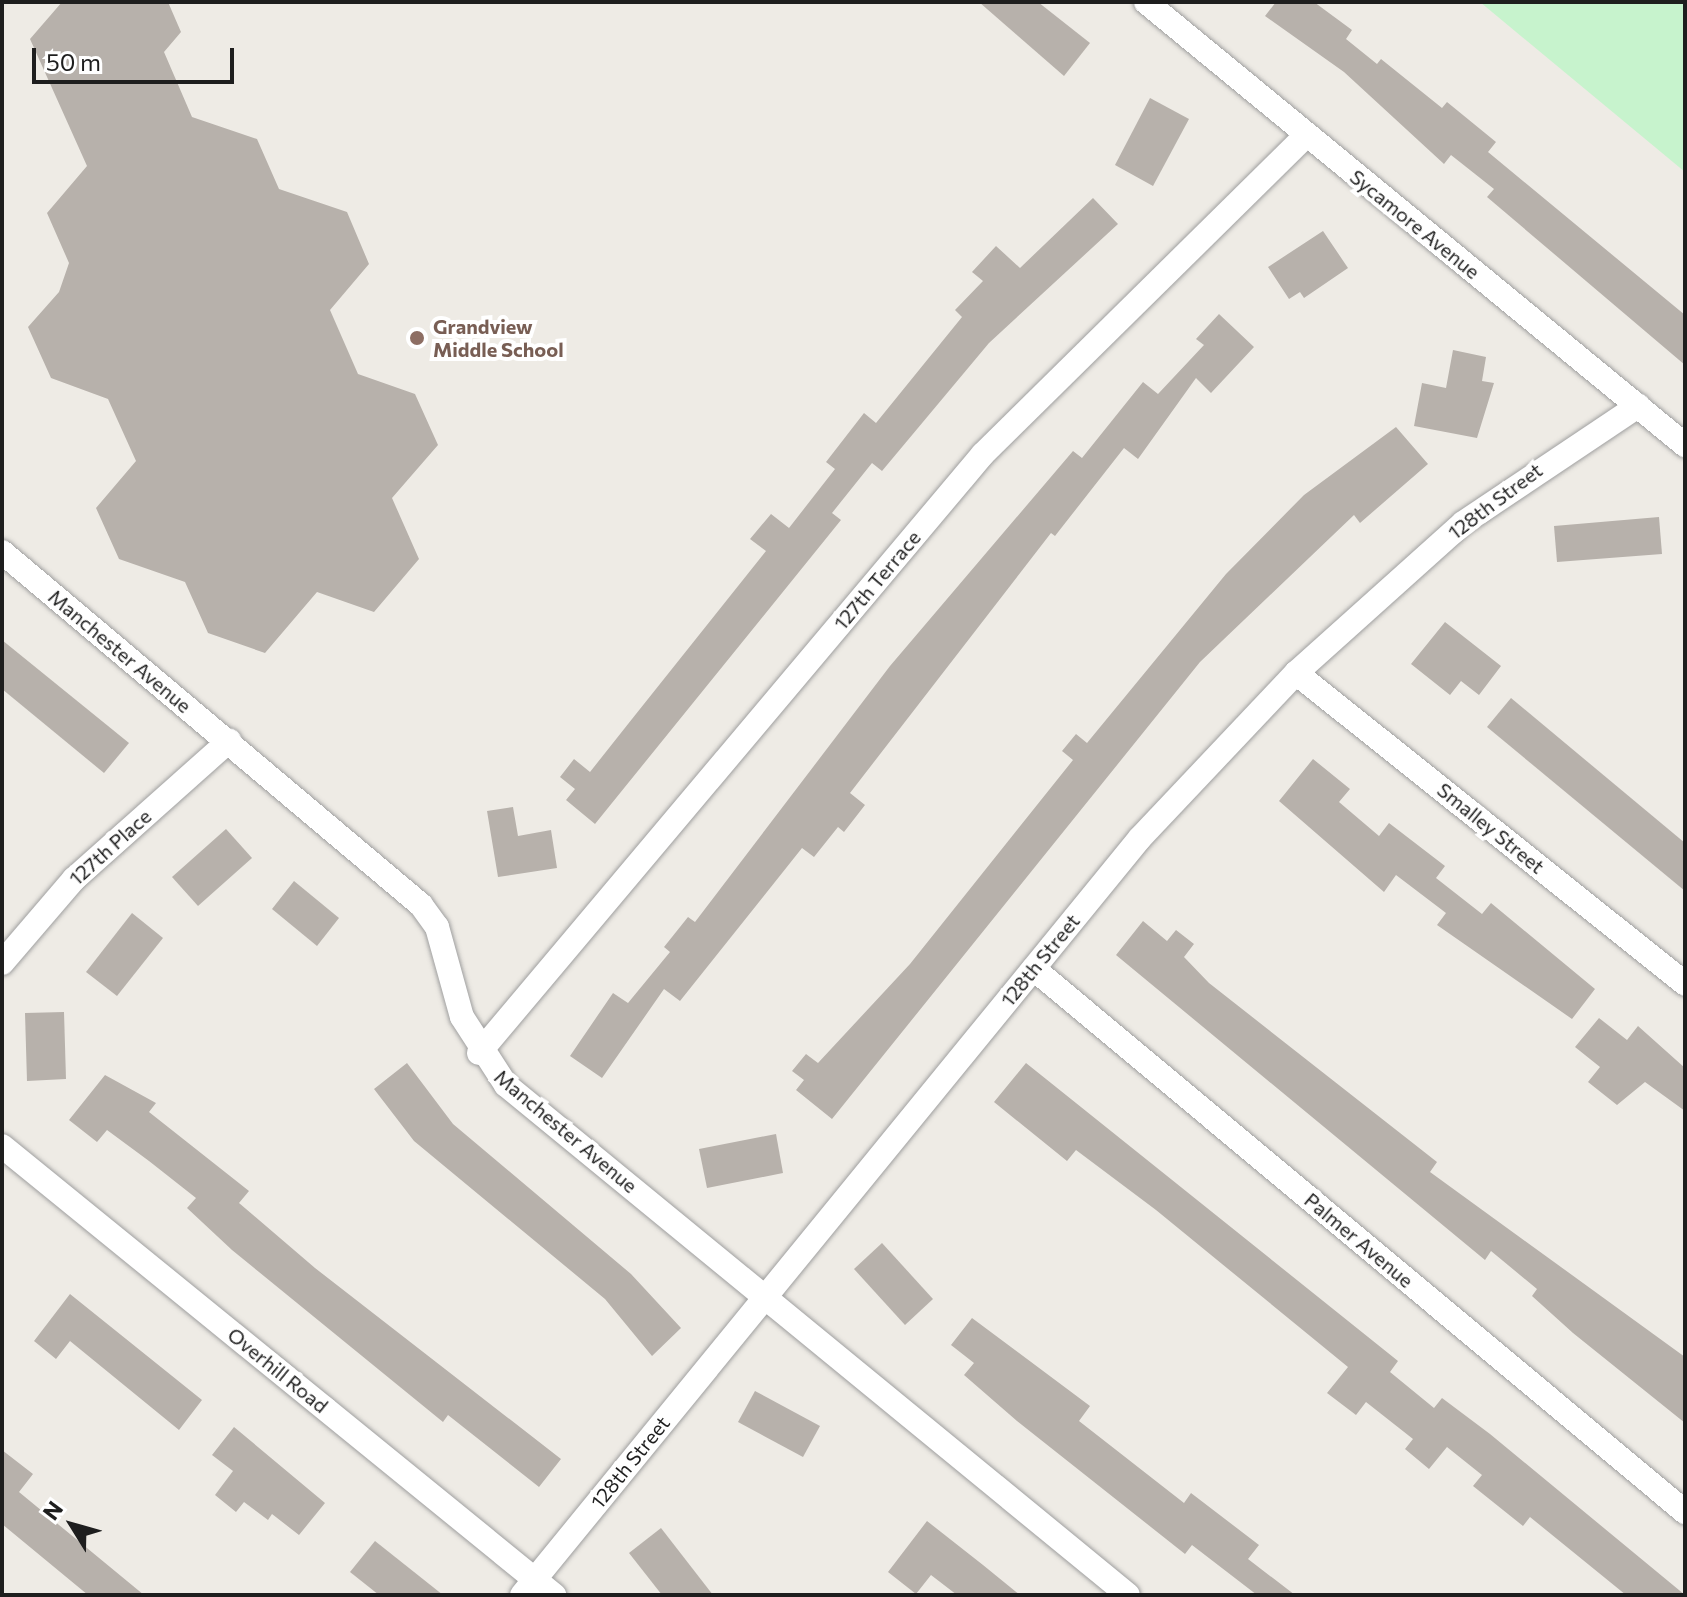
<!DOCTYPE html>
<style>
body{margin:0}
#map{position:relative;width:1687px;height:1597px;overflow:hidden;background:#eeebe5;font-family:Commissioner,sans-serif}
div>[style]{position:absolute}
.park>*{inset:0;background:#c7f3cd}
.building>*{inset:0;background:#b7b1ab}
.roads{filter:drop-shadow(0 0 2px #9f9f9f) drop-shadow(0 0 2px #9f9f9f)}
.minor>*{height:24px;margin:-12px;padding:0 12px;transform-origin:12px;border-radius:12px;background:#fff}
.dots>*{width:22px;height:22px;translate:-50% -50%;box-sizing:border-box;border:4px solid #fff;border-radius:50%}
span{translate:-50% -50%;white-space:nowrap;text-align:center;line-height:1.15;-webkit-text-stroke:8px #fff;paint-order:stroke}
.street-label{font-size:20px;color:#1e1e1e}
.education-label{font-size:20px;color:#785e54;font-weight:700}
.left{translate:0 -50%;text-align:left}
.frame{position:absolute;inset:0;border:4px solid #1e1e1e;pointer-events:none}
.north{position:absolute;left:32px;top:1485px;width:80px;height:80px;-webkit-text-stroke:6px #fff;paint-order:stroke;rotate:307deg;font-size:22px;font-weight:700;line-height:32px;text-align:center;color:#1e1e1e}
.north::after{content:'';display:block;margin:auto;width:28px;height:36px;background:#1e1e1e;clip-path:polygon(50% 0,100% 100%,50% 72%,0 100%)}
.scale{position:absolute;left:32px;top:48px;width:202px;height:36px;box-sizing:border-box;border:4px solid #1e1e1e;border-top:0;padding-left:10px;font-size:24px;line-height:28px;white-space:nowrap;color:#1e1e1e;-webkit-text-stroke:6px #fff;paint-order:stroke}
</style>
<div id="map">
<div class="park">
<div style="clip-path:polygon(1480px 2px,1685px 2px,1685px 172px)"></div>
</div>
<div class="building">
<div style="clip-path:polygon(62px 2px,168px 2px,181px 32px,164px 52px,192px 117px,257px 139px,279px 189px,347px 212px,369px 264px,330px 310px,358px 374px,415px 394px,438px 445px,392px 498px,419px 559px,374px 612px,317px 592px,265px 653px,208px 633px,185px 582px,119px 559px,96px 508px,136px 461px,108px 399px,51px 378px,28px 327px,59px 292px,69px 263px,47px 213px,87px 166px,30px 39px)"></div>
<div style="clip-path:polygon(979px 2px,1038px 2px,1090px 43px,1064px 76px)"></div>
<div style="clip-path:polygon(1276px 2px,1314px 2px,1352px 30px,1346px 39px,1377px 64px,1381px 59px,1442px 108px,1447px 102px,1496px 142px,1488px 152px,1685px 315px,1685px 365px,1487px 197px,1494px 189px,1451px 155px,1444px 164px,1344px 72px,1265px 16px)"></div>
<div style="clip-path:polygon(1150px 98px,1189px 119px,1153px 186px,1115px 165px)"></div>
<div style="clip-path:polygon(1093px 198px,1118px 224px,989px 343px,882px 471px,872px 463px,832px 513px,841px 520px,595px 824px,566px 800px,575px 789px,560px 777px,574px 759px,590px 772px,632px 719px,766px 551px,750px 539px,771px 514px,789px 528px,835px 469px,826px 462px,864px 413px,876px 423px,962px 317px,955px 310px,983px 281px,972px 272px,996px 246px,1020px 268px)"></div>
<div style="clip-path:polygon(1323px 231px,1348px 268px,1304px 298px,1300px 292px,1289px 299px,1268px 267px)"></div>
<div style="clip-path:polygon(1219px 314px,1254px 347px,1211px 393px,1196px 378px,1138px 459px,1124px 448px,1055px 536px,1051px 533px,850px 793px,865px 805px,844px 832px,838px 827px,814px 857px,802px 848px,680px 1001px,664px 989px,602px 1078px,570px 1056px,613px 993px,628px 1003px,670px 952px,664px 947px,688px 917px,695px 922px,890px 666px,1073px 451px,1082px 458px,1143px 382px,1158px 394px,1204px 345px,1196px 339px)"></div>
<div style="clip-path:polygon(1453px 350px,1486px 357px,1482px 381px,1494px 383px,1477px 438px,1414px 426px,1422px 383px,1446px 388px)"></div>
<div style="clip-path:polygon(1396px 427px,1428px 464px,1360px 523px,1354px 515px,1200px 662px,832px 1119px,796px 1090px,804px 1080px,792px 1071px,806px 1054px,818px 1063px,910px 964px,1073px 760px,1062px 751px,1076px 734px,1087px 743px,1226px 574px,1304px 495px)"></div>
<div style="clip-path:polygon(1659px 517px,1662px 554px,1557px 562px,1554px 526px)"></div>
<div style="clip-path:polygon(1445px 622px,1501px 666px,1479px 695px,1461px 681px,1450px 695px,1411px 664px)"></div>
<div style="clip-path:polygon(2px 640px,129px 743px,104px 773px,2px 689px)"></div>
<div style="clip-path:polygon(1511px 698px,1685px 843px,1685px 891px,1487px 727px)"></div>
<div style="clip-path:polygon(1313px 759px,1350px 789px,1339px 802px,1379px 836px,1389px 823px,1445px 866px,1436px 878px,1482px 914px,1491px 903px,1595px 989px,1572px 1019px,1437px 925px,1446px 913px,1396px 875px,1384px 892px,1279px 801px)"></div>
<div style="clip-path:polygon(513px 807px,518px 836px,551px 830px,557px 868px,498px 877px,487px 811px)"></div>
<div style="clip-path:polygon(226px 829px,252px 858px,198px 906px,172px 877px)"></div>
<div style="clip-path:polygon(294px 881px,339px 918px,317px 946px,272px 909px)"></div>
<div style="clip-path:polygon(132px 913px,163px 938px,117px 996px,86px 972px)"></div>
<div style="clip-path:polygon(1143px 921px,1167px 941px,1176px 930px,1194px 944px,1184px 957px,1209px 983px,1437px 1162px,1430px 1172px,1685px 1357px,1685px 1423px,1573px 1333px,1532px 1296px,1537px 1289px,1491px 1251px,1485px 1260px,1116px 955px)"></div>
<div style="clip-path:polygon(64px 1012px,66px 1079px,27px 1081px,25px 1013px)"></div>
<div style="clip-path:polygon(1599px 1018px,1627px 1040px,1638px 1026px,1685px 1068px,1685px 1111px,1645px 1082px,1617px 1105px,1588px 1082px,1600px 1067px,1575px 1047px)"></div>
<div style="clip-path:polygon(407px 1063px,453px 1124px,631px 1274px,681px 1328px,652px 1356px,605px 1299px,414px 1141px,374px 1089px)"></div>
<div style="clip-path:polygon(1026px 1063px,1398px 1361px,1390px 1372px,1434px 1408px,1442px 1398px,1490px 1434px,1685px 1595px,1626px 1595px,1530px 1517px,1523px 1526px,1473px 1486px,1482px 1475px,1447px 1447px,1429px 1469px,1405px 1449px,1413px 1439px,1366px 1402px,1356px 1415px,1327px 1393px,1348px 1367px,1156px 1210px,1076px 1150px,1067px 1161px,994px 1102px)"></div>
<div style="clip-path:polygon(105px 1075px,156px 1103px,149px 1112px,249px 1191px,239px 1203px,315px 1268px,561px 1459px,539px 1487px,448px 1415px,443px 1422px,232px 1250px,187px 1208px,196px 1198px,149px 1161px,107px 1130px,97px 1142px,69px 1120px)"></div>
<div style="clip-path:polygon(776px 1134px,783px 1173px,707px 1188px,699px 1149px)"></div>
<div style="clip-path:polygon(882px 1243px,933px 1299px,905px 1325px,854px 1269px)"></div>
<div style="clip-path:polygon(70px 1294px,202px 1400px,179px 1430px,70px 1341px,56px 1359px,34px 1341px)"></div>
<div style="clip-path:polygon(972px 1318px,1090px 1406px,1079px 1421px,1184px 1503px,1191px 1493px,1259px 1545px,1248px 1559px,1295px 1595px,1257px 1595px,1192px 1545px,1185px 1554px,1017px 1421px,964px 1375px,974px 1363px,951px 1345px)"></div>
<div style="clip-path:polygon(755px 1391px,820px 1426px,803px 1457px,738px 1422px)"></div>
<div style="clip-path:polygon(234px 1427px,325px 1503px,299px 1535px,272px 1514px,268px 1520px,244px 1502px,236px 1512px,215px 1495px,233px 1471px,212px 1455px)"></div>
<div style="clip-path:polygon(2px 1450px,33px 1474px,19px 1492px,144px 1595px,88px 1595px,2px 1524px)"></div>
<div style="clip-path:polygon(927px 1521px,983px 1565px,1020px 1595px,957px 1595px,931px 1575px,916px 1594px,888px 1572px)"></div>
<div style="clip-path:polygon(661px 1528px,713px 1595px,662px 1595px,629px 1553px)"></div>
<div style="clip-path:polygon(375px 1541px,443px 1595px,379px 1595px,350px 1572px)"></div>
</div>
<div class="roads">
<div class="minor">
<div style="left:1146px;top:2px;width:698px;rotate:39.42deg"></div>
<div style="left:2px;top:552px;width:548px;rotate:40.11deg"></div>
<div style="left:421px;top:905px;width:27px;rotate:54deg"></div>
<div style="left:437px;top:927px;width:93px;rotate:74.5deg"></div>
<div style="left:462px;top:1017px;width:81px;rotate:57.1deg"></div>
<div style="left:506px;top:1085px;width:804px;rotate:39.35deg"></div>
<div style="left:1296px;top:673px;width:498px;rotate:38.6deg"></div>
<div style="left:2px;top:963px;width:111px;rotate:-49.4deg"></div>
<div style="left:74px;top:879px;width:208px;rotate:-41.7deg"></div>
<div style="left:1034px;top:969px;width:848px;rotate:39.83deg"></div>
<div style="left:479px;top:1053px;width:783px;rotate:-49.92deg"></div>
<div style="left:983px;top:454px;width:455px;rotate:-44.6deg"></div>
<div style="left:2px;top:1146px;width:712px;rotate:39.13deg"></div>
<div style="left:522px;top:1595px;width:977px;rotate:-50.77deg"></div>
<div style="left:1140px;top:838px;width:227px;rotate:-46.6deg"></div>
<div style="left:1296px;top:673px;width:224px;rotate:-41.9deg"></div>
<div style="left:1463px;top:523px;width:211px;rotate:-33.8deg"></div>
</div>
</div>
<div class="dots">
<div style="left:417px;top:338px;background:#8d6e63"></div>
</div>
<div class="street-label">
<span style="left:1415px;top:224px;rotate:39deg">Sycamore Avenue</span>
<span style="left:1495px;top:501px;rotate:-37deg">128th Street</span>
<span style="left:877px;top:580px;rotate:-50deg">127th Terrace</span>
<span style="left:120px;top:651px;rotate:40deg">Manchester Avenue</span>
<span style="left:1491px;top:828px;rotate:39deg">Smalley Street</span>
<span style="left:110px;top:847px;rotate:-42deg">127th Place</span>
<span style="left:1040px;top:960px;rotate:-51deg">128th Street</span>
<span style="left:566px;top:1131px;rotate:40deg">Manchester Avenue</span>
<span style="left:1359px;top:1240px;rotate:40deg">Palmer Avenue</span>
<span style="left:278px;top:1370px;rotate:39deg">Overhill Road</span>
<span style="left:630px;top:1462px;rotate:-51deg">128th Street</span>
</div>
<div class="education-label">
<span class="left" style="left:433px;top:338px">Grandview<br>Middle School</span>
</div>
<div class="frame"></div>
<div class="north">N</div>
<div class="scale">50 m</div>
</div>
